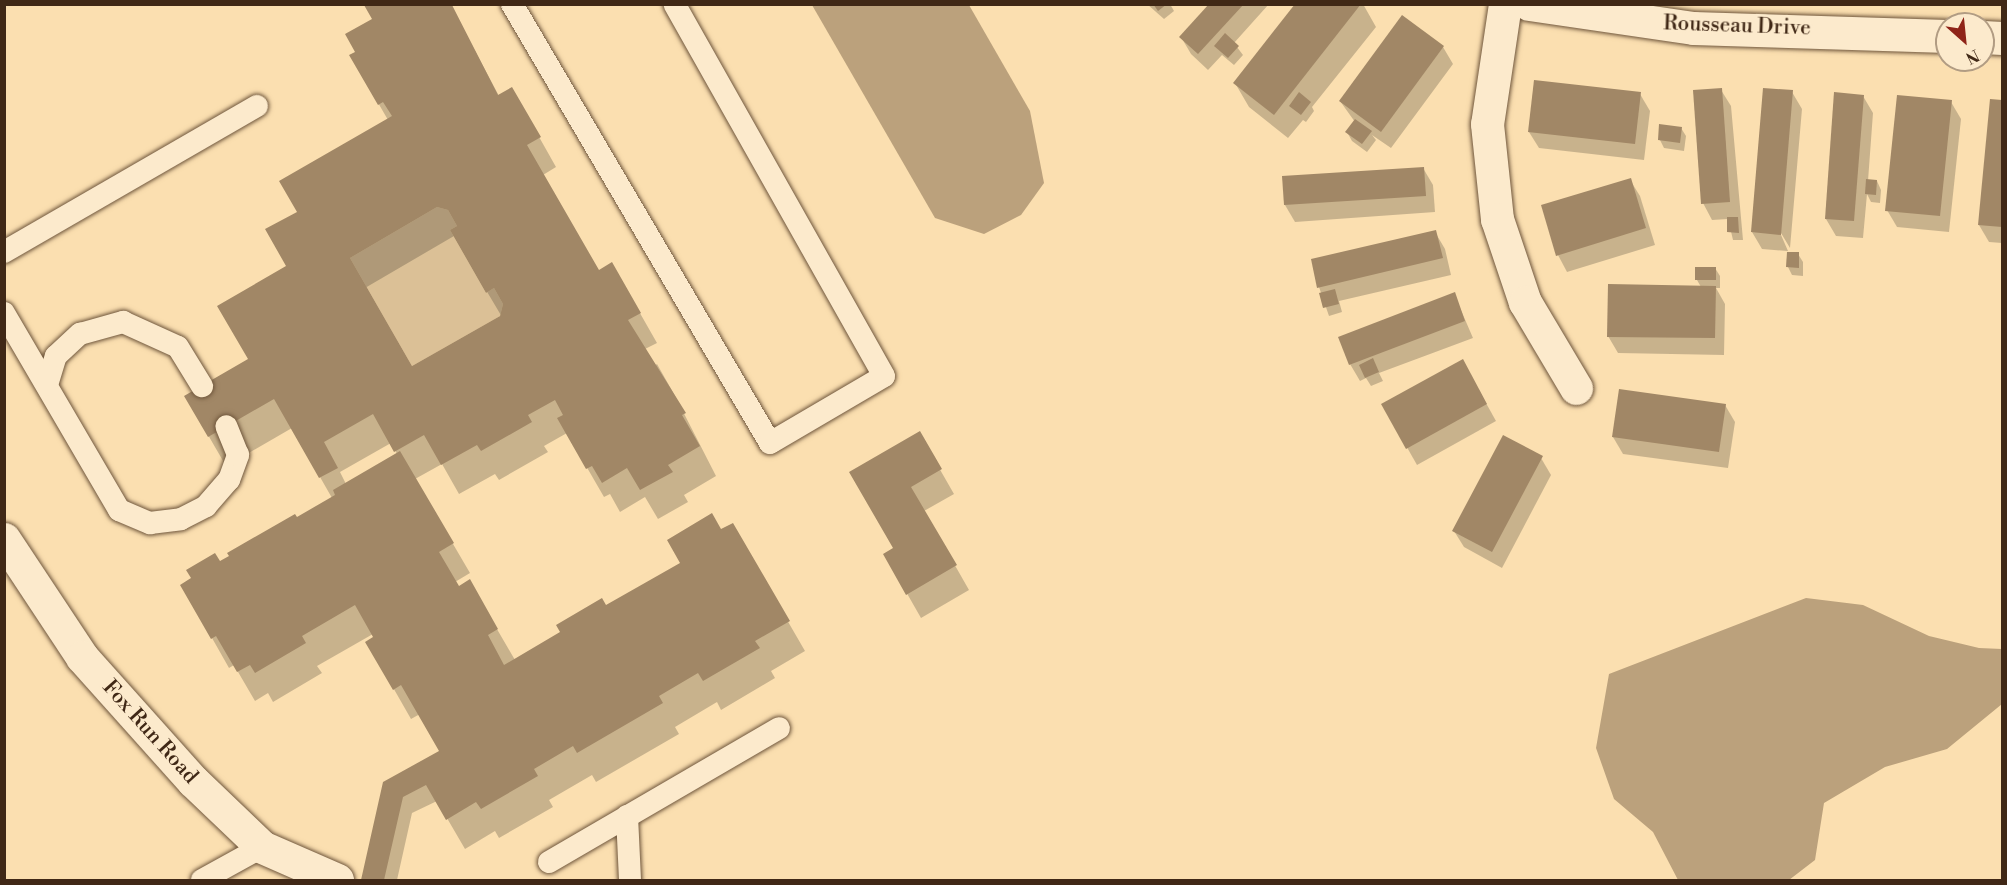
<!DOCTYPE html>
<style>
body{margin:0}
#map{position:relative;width:2007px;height:885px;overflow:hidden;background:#fbdfb0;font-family:"Libre Bodoni",serif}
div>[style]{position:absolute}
.green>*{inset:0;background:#dbc096}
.water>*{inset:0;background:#bba17c}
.shadow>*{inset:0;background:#0003}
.building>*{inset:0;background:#a18766}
.roads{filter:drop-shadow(0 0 2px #6f563c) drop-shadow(0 0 2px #6f563c)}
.service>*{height:22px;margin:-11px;padding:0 11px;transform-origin:11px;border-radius:11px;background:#fceacc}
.minor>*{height:33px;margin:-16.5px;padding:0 16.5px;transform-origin:16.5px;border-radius:16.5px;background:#fceacc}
span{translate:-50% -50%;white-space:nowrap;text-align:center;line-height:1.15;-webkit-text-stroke:4.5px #fceacc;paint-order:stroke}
.street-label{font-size:21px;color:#402816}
.frame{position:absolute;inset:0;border:6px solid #402816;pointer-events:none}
.north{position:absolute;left:1935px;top:12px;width:60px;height:60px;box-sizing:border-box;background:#fceacc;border:2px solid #b19c83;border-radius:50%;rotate:153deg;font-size:16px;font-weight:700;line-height:24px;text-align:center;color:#402816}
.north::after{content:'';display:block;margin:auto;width:21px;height:27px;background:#8f2418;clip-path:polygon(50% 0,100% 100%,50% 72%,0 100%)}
</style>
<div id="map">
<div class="green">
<div style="clip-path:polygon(437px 207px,448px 210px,457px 226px,450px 230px,486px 293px,494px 288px,503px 304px,500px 316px,412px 366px,350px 258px)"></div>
</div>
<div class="water">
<div style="clip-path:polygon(812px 5px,969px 5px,1030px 111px,1044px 183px,1021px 215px,984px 234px,935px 218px)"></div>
<div style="clip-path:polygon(1806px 598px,1863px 605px,1929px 636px,1979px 648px,2002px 649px,2002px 704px,1947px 749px,1885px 767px,1824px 803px,1815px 860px,1789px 880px,1678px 880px,1653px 832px,1614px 799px,1596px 748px,1609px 674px)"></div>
</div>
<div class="shadow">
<div style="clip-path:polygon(evenodd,366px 4px,450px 4px,499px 96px,512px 89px,556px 167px,543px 175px,598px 272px,612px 264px,657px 343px,643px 350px,653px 367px,657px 364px,674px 394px,716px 476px,684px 495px,688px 502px,658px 519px,645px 497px,620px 512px,610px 494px,604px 497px,567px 433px,544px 446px,548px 452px,499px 480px,495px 474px,459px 494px,442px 464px,415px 479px,470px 573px,455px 582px,458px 589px,469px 581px,515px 660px,682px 563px,732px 525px,805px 651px,771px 671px,775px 678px,721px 710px,717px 702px,675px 727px,679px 734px,596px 782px,592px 775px,549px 800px,553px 807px,499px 838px,495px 831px,465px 849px,437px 801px,412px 813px,397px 880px,362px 880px,385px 783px,441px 751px,420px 714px,411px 719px,367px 642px,375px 637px,373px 634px,317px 666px,322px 673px,273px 702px,268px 693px,255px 701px,234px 665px,229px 668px,182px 585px,332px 498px,292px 428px,226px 466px,186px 397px,250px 360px,288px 267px,299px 213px,388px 120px,351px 56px,357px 53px,374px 20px,366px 4px,454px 236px,502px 317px,412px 369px,365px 288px,454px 236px,366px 4px,391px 443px,397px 454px,346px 484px,340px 472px,391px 443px)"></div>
<div style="clip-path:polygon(1147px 4px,1170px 4px,1174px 11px,1164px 19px)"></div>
<div style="clip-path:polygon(1211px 4px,1269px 4px,1234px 43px,1243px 55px,1234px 65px,1222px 55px,1208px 70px,1191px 54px,1181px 37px)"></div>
<div style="clip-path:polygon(1297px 4px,1363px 4px,1376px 27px,1312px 107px,1314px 111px,1306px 122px,1303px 120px,1288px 138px,1249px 107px,1235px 83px)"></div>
<div style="clip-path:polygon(1443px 47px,1453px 64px,1391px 148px,1372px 135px,1376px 140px,1367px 152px,1352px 141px,1347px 132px,1355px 122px,1340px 101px)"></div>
<div style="clip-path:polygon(1721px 90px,1731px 106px,1743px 240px,1733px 240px,1728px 219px,1712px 220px,1703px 203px)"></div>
<div style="clip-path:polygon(1792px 92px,1802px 109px,1790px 248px,1778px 228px,1788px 251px,1762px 249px,1752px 232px)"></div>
<div style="clip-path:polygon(1640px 94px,1650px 111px,1644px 160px,1539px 148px,1529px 132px)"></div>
<div style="clip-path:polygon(1863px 96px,1873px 113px,1868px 181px,1877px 181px,1881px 190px,1880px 203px,1871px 202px,1867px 194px,1863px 238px,1836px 236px,1826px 219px)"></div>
<div style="clip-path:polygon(1991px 101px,2002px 102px,2002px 243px,1989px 242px,1979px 225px)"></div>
<div style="clip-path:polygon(1951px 102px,1961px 119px,1949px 232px,1897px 227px,1887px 210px)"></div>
<div style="clip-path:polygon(1681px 128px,1686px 136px,1684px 151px,1664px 148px,1660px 140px)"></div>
<div style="clip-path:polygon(1423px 168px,1433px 185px,1435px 212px,1295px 222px,1285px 205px,1283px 178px)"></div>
<div style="clip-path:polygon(1630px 180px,1640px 196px,1655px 245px,1567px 272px,1558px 255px)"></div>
<div style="clip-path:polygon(1435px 232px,1445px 249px,1451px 275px,1339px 301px,1342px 312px,1329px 316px,1319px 287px)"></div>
<div style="clip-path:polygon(1789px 252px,1798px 254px,1803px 262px,1803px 276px,1792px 275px,1788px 267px)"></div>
<div style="clip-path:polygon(1715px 268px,1720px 276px,1720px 288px,1716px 288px,1725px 304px,1724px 355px,1618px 353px,1608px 336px,1701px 287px,1697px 280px)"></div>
<div style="clip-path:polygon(1454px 294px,1473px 338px,1379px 373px,1383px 381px,1371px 386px,1366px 378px,1360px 381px,1350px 364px)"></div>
<div style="clip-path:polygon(1472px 378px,1496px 421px,1417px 465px,1383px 405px)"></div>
<div style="clip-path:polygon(1725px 405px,1735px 422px,1728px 468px,1623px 454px,1613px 437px)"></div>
<div style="clip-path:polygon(919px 433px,954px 494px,924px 511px,969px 590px,921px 618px,885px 555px,895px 549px)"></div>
<div style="clip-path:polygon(1541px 458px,1551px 475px,1502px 568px,1464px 547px,1454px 531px)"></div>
</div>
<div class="building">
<div style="clip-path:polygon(1153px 4px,1167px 4px,1158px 11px)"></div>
<div style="clip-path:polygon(1209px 4px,1244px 4px,1198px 54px,1179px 37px)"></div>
<div style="clip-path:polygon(1295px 4px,1361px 4px,1274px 115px,1233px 83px)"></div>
<div style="clip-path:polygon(evenodd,364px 5px,452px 5px,498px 95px,512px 87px,541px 137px,527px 145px,599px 270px,612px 262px,641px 313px,628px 320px,686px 413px,682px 415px,700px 446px,668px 465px,673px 472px,640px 490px,627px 468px,602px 483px,592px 466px,586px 469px,557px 418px,563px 415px,555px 400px,528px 415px,532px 422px,481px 451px,477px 445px,441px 465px,424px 435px,394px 452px,373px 414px,324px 442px,338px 468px,319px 478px,274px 399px,208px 437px,184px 396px,248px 359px,217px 306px,286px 266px,265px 229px,297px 212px,279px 181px,392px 116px,383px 102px,378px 105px,349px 55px,355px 52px,345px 34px,372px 19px,364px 5px,437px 207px,448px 210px,457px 226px,450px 230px,486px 293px,494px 288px,503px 304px,500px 316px,412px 366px,350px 258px,437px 207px)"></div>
<div style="clip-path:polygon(1402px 15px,1444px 46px,1381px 132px,1339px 101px)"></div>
<div style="clip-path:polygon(1225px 33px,1239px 46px,1228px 58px,1214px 46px)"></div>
<div style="clip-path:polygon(1534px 80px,1641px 92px,1635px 144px,1528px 132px)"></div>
<div style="clip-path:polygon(1722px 88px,1730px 202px,1701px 204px,1693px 90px)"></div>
<div style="clip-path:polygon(1763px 88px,1793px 90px,1781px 235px,1751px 232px)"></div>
<div style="clip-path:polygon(1299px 92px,1311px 102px,1301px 115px,1289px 106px)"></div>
<div style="clip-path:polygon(1834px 92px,1864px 95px,1854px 221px,1825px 219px)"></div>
<div style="clip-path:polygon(1897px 95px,1952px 100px,1940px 216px,1885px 211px)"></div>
<div style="clip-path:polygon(1990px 99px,2002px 100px,2002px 227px,1978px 225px)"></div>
<div style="clip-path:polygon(1355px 119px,1372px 131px,1362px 144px,1345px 132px)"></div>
<div style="clip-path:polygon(1659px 124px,1682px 127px,1680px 143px,1658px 140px)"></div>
<div style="clip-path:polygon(1424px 167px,1426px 196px,1284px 205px,1282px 176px)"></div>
<div style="clip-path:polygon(1631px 178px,1646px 228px,1556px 256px,1541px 205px)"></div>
<div style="clip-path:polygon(1866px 179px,1877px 180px,1876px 195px,1865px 194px)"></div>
<div style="clip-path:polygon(1727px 217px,1738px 217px,1739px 233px,1727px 232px)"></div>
<div style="clip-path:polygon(1436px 230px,1443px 258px,1317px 288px,1311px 259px)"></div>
<div style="clip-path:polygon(1787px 252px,1799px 252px,1799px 268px,1786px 267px)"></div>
<div style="clip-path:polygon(1695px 267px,1716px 267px,1716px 280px,1695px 280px)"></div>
<div style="clip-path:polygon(1608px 284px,1716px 286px,1715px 338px,1607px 337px)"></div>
<div style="clip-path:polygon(1335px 289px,1339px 304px,1323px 308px,1319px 293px)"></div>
<div style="clip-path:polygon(1455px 292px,1465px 321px,1349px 365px,1338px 337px)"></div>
<div style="clip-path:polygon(1373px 358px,1379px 372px,1365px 378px,1359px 365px)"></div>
<div style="clip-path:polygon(1463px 359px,1487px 404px,1406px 449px,1381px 404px)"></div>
<div style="clip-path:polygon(1619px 389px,1726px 404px,1719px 452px,1612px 437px)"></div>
<div style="clip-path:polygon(920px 431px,942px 469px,911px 487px,957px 565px,906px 595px,883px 554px,893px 548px,849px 472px)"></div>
<div style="clip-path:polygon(1503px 435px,1543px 456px,1492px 552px,1452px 531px)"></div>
<div style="clip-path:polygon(400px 451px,454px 543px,439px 552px,459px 586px,470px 579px,498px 629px,488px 635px,504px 665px,560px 632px,556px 625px,602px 598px,606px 605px,680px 563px,667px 540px,712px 513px,721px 529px,733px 523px,790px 621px,755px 641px,760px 648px,703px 681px,698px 673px,659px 696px,663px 703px,577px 753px,573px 746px,534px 769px,538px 776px,481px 809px,476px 802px,446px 820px,426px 785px,403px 797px,384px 880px,361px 880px,383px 782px,439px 751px,401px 685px,393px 690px,365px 642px,373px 637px,355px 605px,302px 636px,306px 643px,255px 673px,250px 665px,237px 672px,216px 636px,211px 639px,180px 585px,191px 578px,186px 570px,215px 553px,220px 561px,229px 556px,227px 553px,295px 514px,297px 517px,335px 495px,333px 490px)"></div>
</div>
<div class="roads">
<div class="service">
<div style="left:512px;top:4px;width:509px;rotate:59.56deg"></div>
<div style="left:770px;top:443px;width:132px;rotate:-30.4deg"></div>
<div style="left:884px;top:376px;width:427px;rotate:-119.4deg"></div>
<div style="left:4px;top:252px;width:292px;rotate:-30deg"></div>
<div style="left:4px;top:313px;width:228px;rotate:59.7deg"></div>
<div style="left:119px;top:510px;width:34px;rotate:23deg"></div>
<div style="left:150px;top:523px;width:31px;rotate:-7deg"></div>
<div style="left:181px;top:519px;width:28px;rotate:-27deg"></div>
<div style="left:206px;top:506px;width:35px;rotate:-49deg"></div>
<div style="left:229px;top:480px;width:27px;rotate:-70deg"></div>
<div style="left:238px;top:455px;width:31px;rotate:-112deg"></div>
<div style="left:47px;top:385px;width:30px;rotate:-73deg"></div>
<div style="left:56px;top:356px;width:33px;rotate:-43deg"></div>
<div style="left:80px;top:334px;width:45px;rotate:-15.6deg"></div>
<div style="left:123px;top:322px;width:60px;rotate:24.4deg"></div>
<div style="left:178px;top:347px;width:46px;rotate:58.4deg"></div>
<div style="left:627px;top:816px;width:64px;rotate:87.3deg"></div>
<div style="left:549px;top:862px;width:266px;rotate:-30.2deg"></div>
<div style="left:202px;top:880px;width:68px;rotate:-28.8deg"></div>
</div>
<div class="minor">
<div style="left:1505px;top:4px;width:121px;rotate:98.5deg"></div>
<div style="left:1487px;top:124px;width:96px;rotate:84deg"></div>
<div style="left:1497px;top:219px;width:88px;rotate:71.4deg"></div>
<div style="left:1525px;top:302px;width:100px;rotate:59.3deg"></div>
<div style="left:1529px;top:4px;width:166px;rotate:8.3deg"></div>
<div style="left:1693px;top:28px;width:254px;rotate:1.8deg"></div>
<div style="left:1983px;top:37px;width:19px;rotate:3deg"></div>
<div style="left:4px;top:539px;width:141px;rotate:56.5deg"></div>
<div style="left:82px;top:657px;width:166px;rotate:48.2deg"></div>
<div style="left:193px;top:781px;width:95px;rotate:43.7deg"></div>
<div style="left:262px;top:847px;width:82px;rotate:23.7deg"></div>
</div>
</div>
<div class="street-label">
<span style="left:1737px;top:26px;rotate:2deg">Rousseau Drive</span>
<span style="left:150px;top:732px;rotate:48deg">Fox Run Road</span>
</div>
<div class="frame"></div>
<div class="north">N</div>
</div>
